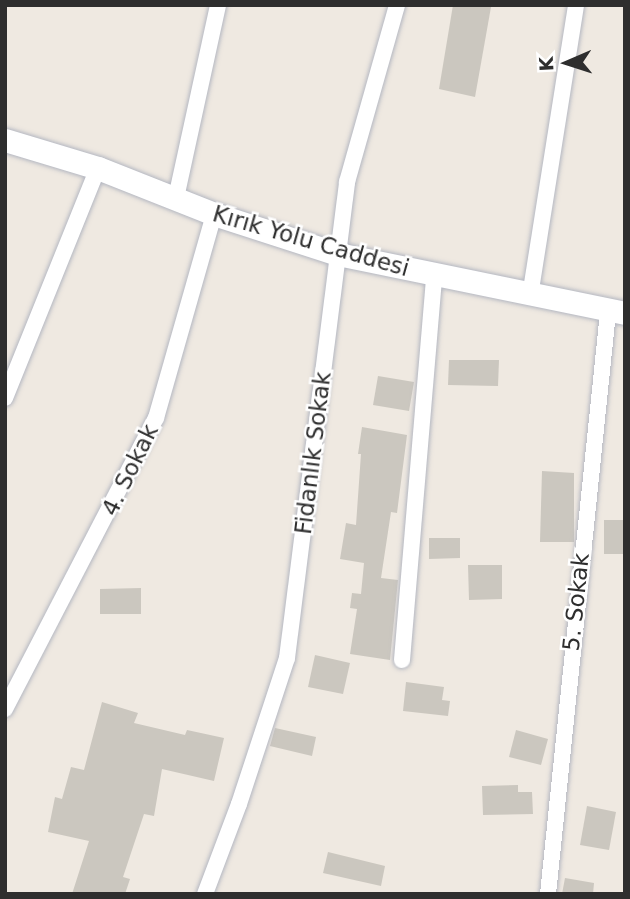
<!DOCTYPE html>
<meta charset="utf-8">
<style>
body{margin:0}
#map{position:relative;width:630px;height:899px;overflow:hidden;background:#efe9e1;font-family:"DejaVu Sans",sans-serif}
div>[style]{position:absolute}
.building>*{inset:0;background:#cbc7bf}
.roads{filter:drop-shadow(0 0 2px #b4b7c1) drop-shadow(0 0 2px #b4b7c1)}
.street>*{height:16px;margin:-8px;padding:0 8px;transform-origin:8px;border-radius:8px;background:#fff}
.secondary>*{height:23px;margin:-11.5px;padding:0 11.5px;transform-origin:11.5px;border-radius:11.5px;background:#fff}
span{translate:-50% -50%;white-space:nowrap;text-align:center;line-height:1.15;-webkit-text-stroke:5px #fff;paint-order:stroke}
.street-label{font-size:23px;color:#2e2e2e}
.frame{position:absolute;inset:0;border:7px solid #2e2e2e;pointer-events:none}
.north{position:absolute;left:532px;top:28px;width:70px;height:70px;-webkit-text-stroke:5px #fff;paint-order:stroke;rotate:267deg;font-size:19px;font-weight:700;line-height:28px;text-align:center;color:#2e2e2e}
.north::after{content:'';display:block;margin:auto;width:24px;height:32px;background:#2e2e2e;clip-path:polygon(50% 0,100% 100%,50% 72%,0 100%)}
</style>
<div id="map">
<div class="building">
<div style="clip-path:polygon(453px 5px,491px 7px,475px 97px,439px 89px)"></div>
<div style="clip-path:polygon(449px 360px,499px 360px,498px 386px,448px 385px)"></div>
<div style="clip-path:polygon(378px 376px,414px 382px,409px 411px,373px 405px)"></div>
<div style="clip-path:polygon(362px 427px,407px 435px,397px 513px,391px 512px,381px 578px,398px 580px,390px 660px,350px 654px,357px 609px,350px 608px,352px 593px,361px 594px,364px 563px,340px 559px,346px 523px,356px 525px,361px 454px,358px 454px)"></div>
<div style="clip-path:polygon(542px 471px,574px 473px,574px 542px,540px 542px)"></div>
<div style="clip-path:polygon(604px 520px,625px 520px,625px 554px,604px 554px)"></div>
<div style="clip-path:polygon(429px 538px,460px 538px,460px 558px,429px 559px)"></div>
<div style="clip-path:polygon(468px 565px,502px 565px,502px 599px,469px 600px)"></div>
<div style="clip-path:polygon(141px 588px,141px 614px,100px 614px,100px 589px)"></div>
<div style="clip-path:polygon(315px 655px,350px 663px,343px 694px,308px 687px)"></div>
<div style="clip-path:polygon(406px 682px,444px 687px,442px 700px,450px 701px,448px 716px,403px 711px)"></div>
<div style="clip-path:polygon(102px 702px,138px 713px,134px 723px,185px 735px,187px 730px,224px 738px,214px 781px,162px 769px,154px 816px,144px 814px,123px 877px,130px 879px,125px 894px,72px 894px,89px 841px,48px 832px,55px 797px,62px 799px,71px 767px,84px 770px)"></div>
<div style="clip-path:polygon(275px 728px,316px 737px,312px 756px,270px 746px)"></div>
<div style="clip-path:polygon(516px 730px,548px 739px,541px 765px,509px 757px)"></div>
<div style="clip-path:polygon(518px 785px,518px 792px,532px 792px,533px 814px,483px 815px,482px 786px)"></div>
<div style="clip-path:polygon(587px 806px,616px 812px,609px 850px,580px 845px)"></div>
<div style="clip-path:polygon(328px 852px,385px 866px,381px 886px,323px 873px)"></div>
<div style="clip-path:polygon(565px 878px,594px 883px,593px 894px,562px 894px)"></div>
</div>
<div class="roads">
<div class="street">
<div style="left:176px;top:198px;width:198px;rotate:-77.7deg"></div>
<div style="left:530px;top:296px;width:295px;rotate:-81deg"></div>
<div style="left:5px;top:398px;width:248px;rotate:-68deg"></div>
<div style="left:402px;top:660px;width:385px;rotate:-85.2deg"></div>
<div style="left:5px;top:709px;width:328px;rotate:-62.6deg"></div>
<div style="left:156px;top:418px;width:212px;rotate:-74.1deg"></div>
<div style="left:205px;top:894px;width:96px;rotate:-69.3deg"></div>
<div style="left:239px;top:804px;width:154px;rotate:-71.8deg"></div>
<div style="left:287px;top:658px;width:480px;rotate:-82.8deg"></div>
<div style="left:347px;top:182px;width:184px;rotate:-74.2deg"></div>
<div style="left:548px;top:894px;width:585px;rotate:-84.11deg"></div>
</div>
<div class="secondary">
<div style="left:5px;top:140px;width:97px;rotate:16.8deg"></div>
<div style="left:98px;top:168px;width:125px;rotate:21.6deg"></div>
<div style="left:214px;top:214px;width:130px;rotate:17.9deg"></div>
<div style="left:338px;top:254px;width:293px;rotate:11.6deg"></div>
</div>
</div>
<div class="street-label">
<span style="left:311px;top:241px;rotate:16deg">Kırık Yolu Caddesi</span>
<span style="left:313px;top:453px;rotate:-83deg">Fidanlık Sokak</span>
<span style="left:130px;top:470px;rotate:-64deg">4. Sokak</span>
<span style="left:576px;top:602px;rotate:-84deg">5. Sokak</span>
</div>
<div class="frame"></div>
<div class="north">K</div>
</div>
